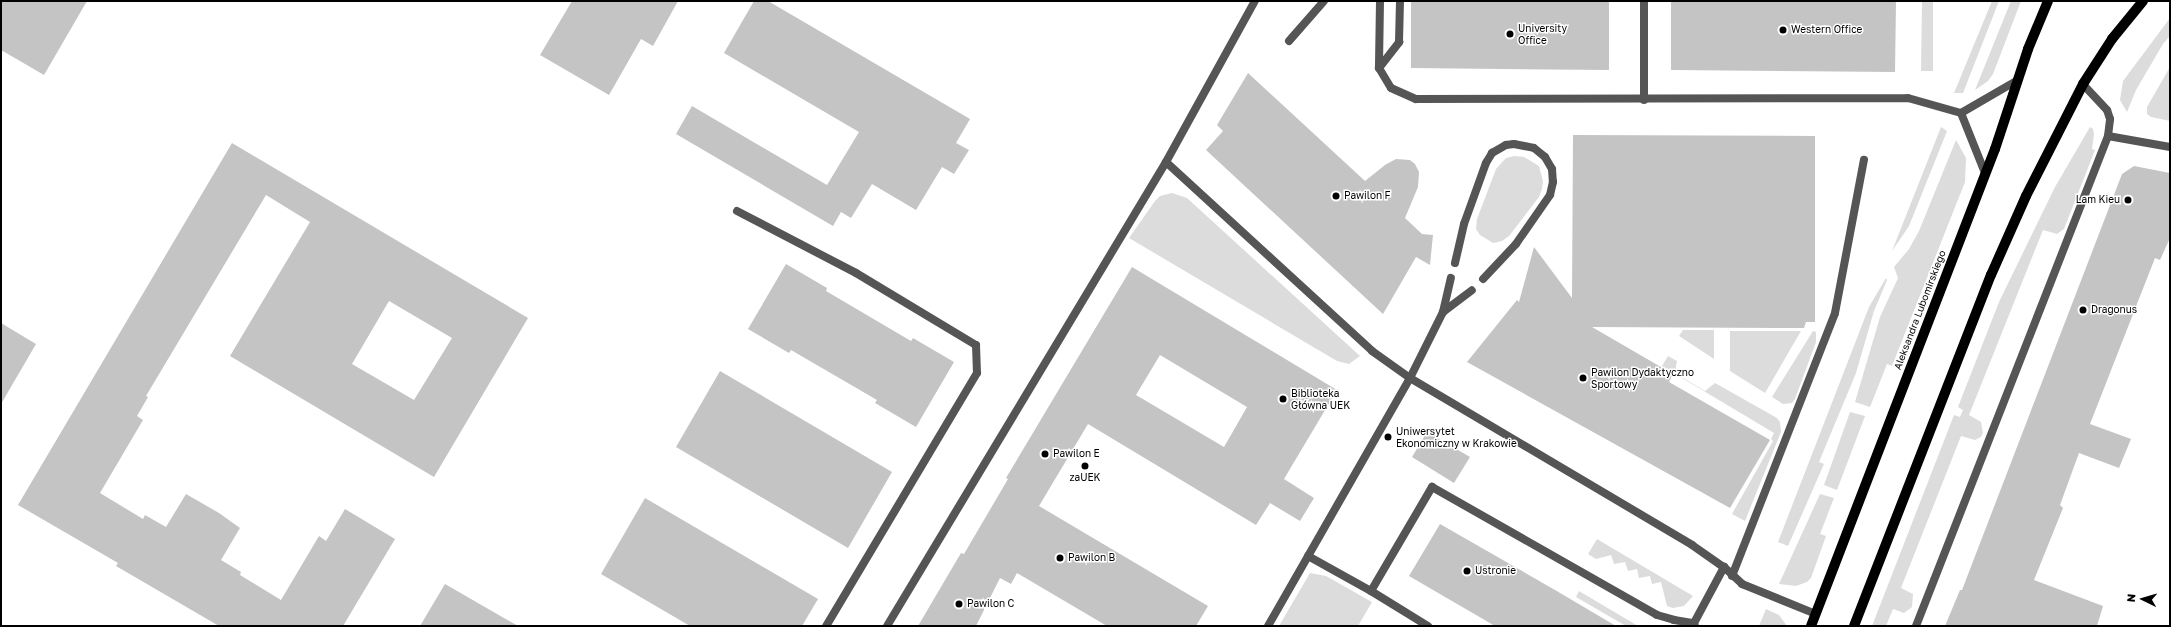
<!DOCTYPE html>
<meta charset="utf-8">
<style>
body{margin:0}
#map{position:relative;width:2171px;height:627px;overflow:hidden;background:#fff;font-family:"Golos Text",sans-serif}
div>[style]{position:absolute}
.green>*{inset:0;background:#dcdcdc}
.building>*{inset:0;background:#c4c4c4}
.service>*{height:8px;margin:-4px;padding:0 4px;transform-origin:4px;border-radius:4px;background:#555}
.minor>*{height:8px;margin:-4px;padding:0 4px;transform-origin:4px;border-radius:4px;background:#555}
.primary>*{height:10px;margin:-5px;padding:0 5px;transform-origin:5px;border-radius:5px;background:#000}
.dots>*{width:11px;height:11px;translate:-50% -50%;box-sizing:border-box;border:2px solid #fff;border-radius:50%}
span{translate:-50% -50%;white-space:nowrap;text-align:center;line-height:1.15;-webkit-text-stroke:3px #fff;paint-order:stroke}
.poi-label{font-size:10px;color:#000}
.left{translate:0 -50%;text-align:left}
.right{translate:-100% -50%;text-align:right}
.street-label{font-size:10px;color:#000}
.frame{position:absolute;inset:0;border:2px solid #000;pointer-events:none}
.north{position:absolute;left:2123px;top:579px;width:40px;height:40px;-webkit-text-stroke:3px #fff;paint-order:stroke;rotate:275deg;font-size:11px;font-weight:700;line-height:16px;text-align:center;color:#000}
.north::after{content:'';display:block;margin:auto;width:14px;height:18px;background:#000;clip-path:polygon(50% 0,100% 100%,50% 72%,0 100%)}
</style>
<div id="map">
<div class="green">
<div style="clip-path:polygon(1922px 1px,1933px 1px,1933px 71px,1921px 71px)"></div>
<div style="clip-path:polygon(1992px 1px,1999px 1px,1963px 93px,1954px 93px)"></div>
<div style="clip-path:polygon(2011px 1px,2021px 1px,1993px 74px,1988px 81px,1975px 90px)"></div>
<div style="clip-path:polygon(2170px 18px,2170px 36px,2163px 44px,2136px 90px,2127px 112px,2120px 100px,2123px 81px)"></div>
<div style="clip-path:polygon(2170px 67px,2170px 121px,2151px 117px,2147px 114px,2147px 107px)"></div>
<div style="clip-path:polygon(1941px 127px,1947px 131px,1909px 226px,1892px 251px)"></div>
<div style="clip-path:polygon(2090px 127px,2093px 129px,2094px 134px,2092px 149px,2095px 150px,2064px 229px,2057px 234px,2043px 230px,1969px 415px,1981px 422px,1983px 433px,1981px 437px,1975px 440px,1961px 436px,1901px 588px,1913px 594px,1912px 607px,1904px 613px,1893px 609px,1886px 626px,1872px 626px,1954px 415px,1960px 417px,1963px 410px,1958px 407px,1999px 302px,2055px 187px)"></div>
<div style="clip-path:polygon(1956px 140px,1966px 158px,1965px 182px,1892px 366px,1887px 364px,1870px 407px,1855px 402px,1880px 317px,1898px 278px,1894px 267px,1909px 249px,1919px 231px)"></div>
<div style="clip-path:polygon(1514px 156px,1524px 157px,1539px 166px,1543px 181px,1542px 189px,1539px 197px,1509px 236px,1502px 241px,1493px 243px,1480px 235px,1476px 229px,1477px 219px,1496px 169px,1506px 158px)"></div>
<div style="clip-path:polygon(1172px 193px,1187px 198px,1360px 356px,1349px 364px,1337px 361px,1129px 238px,1155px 201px,1160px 196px)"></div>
<div style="clip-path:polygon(1886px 278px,1887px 280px,1874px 311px,1856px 373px,1819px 462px,1824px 464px,1788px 546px,1778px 542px,1869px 307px)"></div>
<div style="clip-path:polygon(1683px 330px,1714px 330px,1714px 359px,1679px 336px)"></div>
<div style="clip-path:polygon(1730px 331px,1801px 331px,1765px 393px,1730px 371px)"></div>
<div style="clip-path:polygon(1813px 331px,1816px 332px,1816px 342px,1795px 399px,1792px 403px,1783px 404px,1772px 397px)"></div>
<div style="clip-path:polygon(1668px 356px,1677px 361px,1675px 373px,1705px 391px,1715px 383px,1777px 418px,1780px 422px,1781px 432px,1745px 521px,1732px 514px,1773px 441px,1771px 439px,1774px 433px,1662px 366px)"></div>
<div style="clip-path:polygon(1850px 412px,1865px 416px,1837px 490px,1824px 485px)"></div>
<div style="clip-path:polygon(1820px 494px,1834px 498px,1820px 534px,1826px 536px,1811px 578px,1807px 582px,1796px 586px,1779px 584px)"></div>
<div style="clip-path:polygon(1597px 539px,1693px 596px,1684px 606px,1673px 608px,1667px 606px,1661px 582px,1652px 584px,1650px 576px,1639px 578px,1637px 569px,1628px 571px,1625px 562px,1614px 564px,1611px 555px,1596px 559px,1588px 554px)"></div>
<div style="clip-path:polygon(1310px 573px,1326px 576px,1372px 602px,1358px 626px,1279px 626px)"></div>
<div style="clip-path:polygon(1579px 591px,1638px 626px,1626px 626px,1576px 597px)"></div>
<div style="clip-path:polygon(1766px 609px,1779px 615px,1787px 626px,1759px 626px)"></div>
</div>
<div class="building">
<div style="clip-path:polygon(1px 1px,87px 1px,44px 75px,1px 50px)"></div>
<div style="clip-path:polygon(572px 1px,678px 1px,653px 46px,641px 39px,609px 95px,540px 55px)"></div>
<div style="clip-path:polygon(754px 1px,768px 1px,970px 119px,956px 143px,969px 150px,954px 174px,942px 167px,916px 210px,872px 184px,851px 218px,841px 212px,833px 226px,676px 134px,692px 106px,827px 185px,859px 132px,724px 53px)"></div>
<div style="clip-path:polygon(1411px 1px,1609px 1px,1609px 70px,1411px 68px)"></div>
<div style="clip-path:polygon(1671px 1px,1896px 1px,1895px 72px,1671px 70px)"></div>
<div style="clip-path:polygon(1248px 73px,1365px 181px,1385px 165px,1396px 159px,1410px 160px,1415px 164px,1419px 172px,1418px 187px,1405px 218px,1422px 234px,1433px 235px,1430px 265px,1416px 257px,1383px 314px,1206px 150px,1223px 131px,1217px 125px)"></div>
<div style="clip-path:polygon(1573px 135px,1815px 136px,1815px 322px,1806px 322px,1804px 328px,1592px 327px,1673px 374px,1669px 382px,1770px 440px,1730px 508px,1467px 362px,1517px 300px,1519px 302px,1534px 247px,1572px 298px)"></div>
<div style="clip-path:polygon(evenodd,232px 143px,528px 318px,434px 477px,230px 356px,310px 222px,266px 195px,146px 396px,148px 397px,137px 416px,143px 420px,100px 493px,143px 519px,145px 515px,166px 527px,186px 494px,219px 513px,240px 528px,221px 560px,241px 572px,240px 575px,281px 600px,319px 536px,326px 541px,345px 509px,395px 539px,343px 626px,219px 626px,116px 566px,118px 563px,18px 505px,232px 143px,389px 301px,452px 338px,414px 400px,352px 364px,389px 301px)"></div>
<div style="clip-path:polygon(2134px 166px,2170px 173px,2170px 238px,2160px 260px,2155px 258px,2090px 424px,2131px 439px,2119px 468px,2079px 453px,2060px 505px,2063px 508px,2034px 580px,2103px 606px,2097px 626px,1945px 626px,1960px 590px,1962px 590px,2122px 174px)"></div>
<div style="clip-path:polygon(786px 264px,827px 288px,826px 291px,911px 341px,913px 338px,954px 362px,916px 427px,875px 403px,877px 400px,791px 350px,789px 353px,748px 329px)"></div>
<div style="clip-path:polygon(evenodd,1132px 267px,1337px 390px,1284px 479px,1314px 498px,1300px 521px,1270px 503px,1256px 525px,1088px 424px,1039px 506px,1208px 606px,1196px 626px,1107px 626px,1017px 573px,1011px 584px,1000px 578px,976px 626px,918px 626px,961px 553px,964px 554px,1008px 479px,1006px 478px,1132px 267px,1160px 355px,1247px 407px,1224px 447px,1136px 395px,1160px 355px)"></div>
<div style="clip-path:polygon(1px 323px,36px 344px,1px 404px)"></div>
<div style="clip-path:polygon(720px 371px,892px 472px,848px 548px,676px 447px)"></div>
<div style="clip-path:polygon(1427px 432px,1470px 457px,1454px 483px,1412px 457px)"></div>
<div style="clip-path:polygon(645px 498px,818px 599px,802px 626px,690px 626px,601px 574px)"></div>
<div style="clip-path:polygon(1440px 524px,1555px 590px,1616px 626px,1495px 626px,1409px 576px)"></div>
<div style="clip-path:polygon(445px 584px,518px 626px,420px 626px)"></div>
</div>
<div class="service">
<div style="left:1380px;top:1px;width:67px;rotate:90.9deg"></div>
<div style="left:1379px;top:68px;width:23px;rotate:59deg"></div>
<div style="left:1391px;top:88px;width:27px;rotate:24deg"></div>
<div style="left:1416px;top:99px;width:492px;rotate:-0.1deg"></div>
<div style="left:1908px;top:98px;width:55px;rotate:15.8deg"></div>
<div style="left:1961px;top:113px;width:66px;rotate:-30.1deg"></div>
<div style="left:1289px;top:41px;width:53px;rotate:-48.8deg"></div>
<div style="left:1379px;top:68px;width:33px;rotate:-52deg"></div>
<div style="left:1399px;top:42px;width:41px;rotate:-88.6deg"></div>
<div style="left:1644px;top:100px;width:99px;rotate:-90deg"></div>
<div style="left:1961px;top:113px;width:65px;rotate:68.2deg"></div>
<div style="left:1166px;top:162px;width:280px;rotate:42.5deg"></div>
<div style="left:1372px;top:351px;width:47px;rotate:35.4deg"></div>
<div style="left:1410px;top:378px;width:328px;rotate:30.6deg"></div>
<div style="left:1692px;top:545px;width:39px;rotate:35deg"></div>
<div style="left:1724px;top:567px;width:25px;rotate:43deg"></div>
<div style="left:1742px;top:584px;width:80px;rotate:22.1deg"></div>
<div style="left:737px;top:211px;width:134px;rotate:27.5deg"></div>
<div style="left:856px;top:273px;width:140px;rotate:31deg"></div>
<div style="left:976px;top:345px;width:28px;rotate:88deg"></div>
<div style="left:977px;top:373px;width:295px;rotate:120.8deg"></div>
<div style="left:1455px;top:263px;width:40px;rotate:-77deg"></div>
<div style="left:1464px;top:224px;width:65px;rotate:-70.2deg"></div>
<div style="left:1486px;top:163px;width:12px;rotate:-59deg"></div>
<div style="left:1492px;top:153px;width:16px;rotate:-30deg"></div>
<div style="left:1506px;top:145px;width:8px;rotate:-7deg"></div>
<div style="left:1514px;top:144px;width:20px;rotate:11deg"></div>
<div style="left:1534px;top:148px;width:14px;rotate:39deg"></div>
<div style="left:1545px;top:157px;width:14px;rotate:60deg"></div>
<div style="left:1552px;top:169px;width:13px;rotate:86deg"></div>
<div style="left:1553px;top:182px;width:13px;rotate:103deg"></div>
<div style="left:1550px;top:195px;width:60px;rotate:124.8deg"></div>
<div style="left:1516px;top:244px;width:48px;rotate:133.3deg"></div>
<div style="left:1443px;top:312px;width:36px;rotate:-37deg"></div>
<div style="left:1308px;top:556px;width:72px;rotate:29.1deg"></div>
<div style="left:1371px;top:591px;width:121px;rotate:-59.6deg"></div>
<div style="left:1432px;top:487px;width:259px;rotate:29.6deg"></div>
<div style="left:1657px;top:615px;width:18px;rotate:16deg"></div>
<div style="left:1674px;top:620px;width:20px;rotate:9deg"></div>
<div style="left:1732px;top:576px;width:282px;rotate:-68.6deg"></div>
<div style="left:1835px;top:313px;width:156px;rotate:-79.3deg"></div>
<div style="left:1371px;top:591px;width:67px;rotate:31.6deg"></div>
<div style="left:887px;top:626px;width:541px;rotate:-58.98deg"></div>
<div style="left:1166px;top:162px;width:184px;rotate:-61.1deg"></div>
<div style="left:1268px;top:626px;width:286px;rotate:-60.2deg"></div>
<div style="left:1410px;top:378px;width:74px;rotate:-63.4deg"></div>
<div style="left:1443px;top:312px;width:35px;rotate:-77deg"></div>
<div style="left:1695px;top:626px;width:3px;rotate:-108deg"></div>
<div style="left:1694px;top:623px;width:64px;rotate:-61.8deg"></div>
</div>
<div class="minor">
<div style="left:2108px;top:136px;width:63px;rotate:10.1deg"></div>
<div style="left:1916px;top:626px;width:526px;rotate:-68.6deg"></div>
<div style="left:2108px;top:136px;width:17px;rotate:-83deg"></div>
<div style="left:2110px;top:119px;width:9px;rotate:-108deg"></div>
<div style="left:2107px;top:110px;width:35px;rotate:-133deg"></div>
</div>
<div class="primary">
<div style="left:1811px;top:626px;width:511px;rotate:-68.91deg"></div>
<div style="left:1995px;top:149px;width:105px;rotate:-71.7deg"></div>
<div style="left:2028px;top:49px;width:52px;rotate:-67.4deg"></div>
<div style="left:1854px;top:626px;width:377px;rotate:-68.7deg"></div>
<div style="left:1991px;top:275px;width:86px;rotate:-66.1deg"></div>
<div style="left:2026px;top:196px;width:126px;rotate:-63deg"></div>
<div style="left:2083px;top:84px;width:54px;rotate:-57.2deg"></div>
<div style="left:2112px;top:39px;width:49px;rotate:-50.8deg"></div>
</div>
<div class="dots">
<div style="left:1783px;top:30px;background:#000"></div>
<div style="left:1510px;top:34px;background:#000"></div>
<div style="left:1336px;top:196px;background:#000"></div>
<div style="left:2128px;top:200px;background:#000"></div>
<div style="left:2083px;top:310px;background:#000"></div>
<div style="left:1583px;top:378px;background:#000"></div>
<div style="left:1283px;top:399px;background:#000"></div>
<div style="left:1388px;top:437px;background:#000"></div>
<div style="left:1045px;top:454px;background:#000"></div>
<div style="left:1085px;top:466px;background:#000"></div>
<div style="left:1060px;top:558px;background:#000"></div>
<div style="left:1467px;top:571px;background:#000"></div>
<div style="left:959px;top:604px;background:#000"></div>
</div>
<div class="poi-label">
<span class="left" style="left:1518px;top:34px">University<br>Office</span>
<span class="left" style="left:1791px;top:30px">Western Office</span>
<span class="left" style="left:1344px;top:196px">Pawilon F</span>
<span class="right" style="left:2120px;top:200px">Lam Kieu</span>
<span class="left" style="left:2091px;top:310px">Dragonus</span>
<span class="left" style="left:1591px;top:378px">Pawilon Dydaktyczno<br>Sportowy</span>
<span class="left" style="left:1291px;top:399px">Biblioteka<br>Główna UEK</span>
<span class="left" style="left:1396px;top:437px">Uniwersytet<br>Ekonomiczny w Krakowie</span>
<span class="left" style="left:1053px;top:454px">Pawilon E</span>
<span style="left:1085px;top:478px">zaUEK</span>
<span class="left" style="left:1068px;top:558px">Pawilon B</span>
<span class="left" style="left:1475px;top:571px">Ustronie</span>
<span class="left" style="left:967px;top:604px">Pawilon C</span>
</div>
<div class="street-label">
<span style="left:1920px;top:310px;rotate:-69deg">Aleksandra Lubomirskiego</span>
</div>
<div class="frame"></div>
<div class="north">N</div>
</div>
